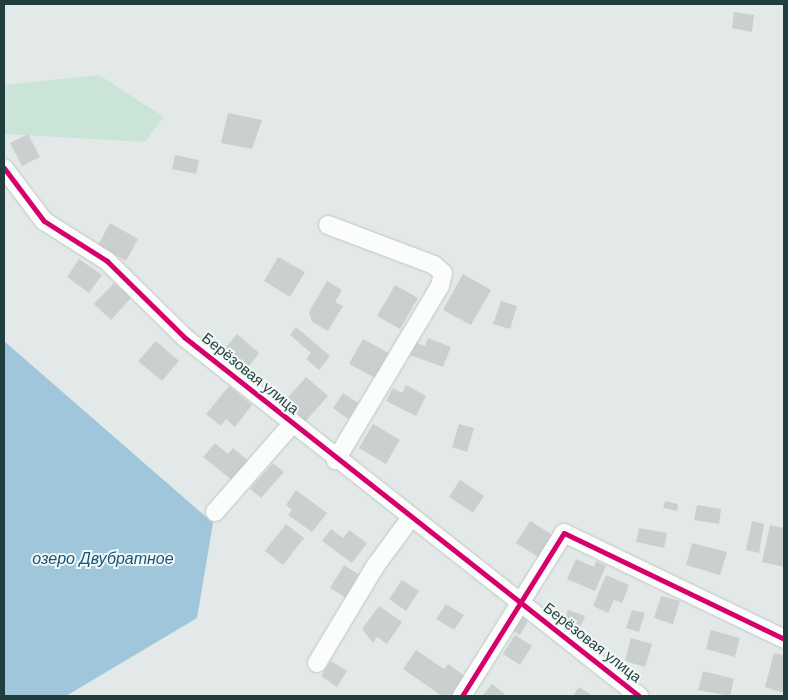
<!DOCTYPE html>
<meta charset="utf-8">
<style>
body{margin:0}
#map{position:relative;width:788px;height:700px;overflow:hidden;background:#e3e9e8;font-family:"DM Sans",sans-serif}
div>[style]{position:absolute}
.green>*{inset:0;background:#cbe4d8}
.water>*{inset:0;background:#a0c6db}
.building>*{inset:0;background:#cad0cf}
.roads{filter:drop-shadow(0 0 1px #c0c6c5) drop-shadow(0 0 1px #c0c6c5)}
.minor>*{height:18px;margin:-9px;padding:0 9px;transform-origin:9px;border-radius:9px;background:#fbfcfc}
.cycleway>*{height:5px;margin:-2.5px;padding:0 2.5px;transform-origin:2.5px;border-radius:2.5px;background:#d6006c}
span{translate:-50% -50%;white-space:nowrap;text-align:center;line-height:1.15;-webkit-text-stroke:4px #f1f8f6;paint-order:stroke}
.street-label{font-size:15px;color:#1f3e3d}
.water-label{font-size:16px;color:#15557f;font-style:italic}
.frame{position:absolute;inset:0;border:5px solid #1f3e3d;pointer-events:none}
</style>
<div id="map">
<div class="green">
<div style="clip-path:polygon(99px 75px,164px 117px,145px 142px,4px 134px,4px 85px)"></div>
</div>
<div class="water">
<div style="clip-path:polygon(4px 341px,213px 523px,197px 618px,66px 696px,4px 696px)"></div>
</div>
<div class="building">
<div style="clip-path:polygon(734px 12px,754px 15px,752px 32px,732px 28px)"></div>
<div style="clip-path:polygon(228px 113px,262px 120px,252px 149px,221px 143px)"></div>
<div style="clip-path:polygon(28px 134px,40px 157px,22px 166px,10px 143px)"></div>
<div style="clip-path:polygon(175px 155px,199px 160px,196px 174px,172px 169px)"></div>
<div style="clip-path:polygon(110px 223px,138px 239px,126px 261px,98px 245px)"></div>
<div style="clip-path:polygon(278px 257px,305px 272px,290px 297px,264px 281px)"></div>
<div style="clip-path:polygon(79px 259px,102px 275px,89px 293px,67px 277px)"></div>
<div style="clip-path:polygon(463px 274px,491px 290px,471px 325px,443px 310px)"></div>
<div style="clip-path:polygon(327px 281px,342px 290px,335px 302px,343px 306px,328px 331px,312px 322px,309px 312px)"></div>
<div style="clip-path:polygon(114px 283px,131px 298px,111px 320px,94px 304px)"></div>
<div style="clip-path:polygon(395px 285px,418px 298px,400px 329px,377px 316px)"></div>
<div style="clip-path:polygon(501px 301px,517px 306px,510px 329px,493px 324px)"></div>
<div style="clip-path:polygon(296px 327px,330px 356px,319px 370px,306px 359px,311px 353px,290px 335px)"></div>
<div style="clip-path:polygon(237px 334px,259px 353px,244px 373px,221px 354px)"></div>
<div style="clip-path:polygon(428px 338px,451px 347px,443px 367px,410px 355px,414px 342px,425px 346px)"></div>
<div style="clip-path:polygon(363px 339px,389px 353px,375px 378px,349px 364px)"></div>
<div style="clip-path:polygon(156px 341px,179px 361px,162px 381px,138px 361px)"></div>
<div style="clip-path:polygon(306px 377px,328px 396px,304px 423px,282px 404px)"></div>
<div style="clip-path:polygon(406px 385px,426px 396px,416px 416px,386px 401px,393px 388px,402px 393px)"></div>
<div style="clip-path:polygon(229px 386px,252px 405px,235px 427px,226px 419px,221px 426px,206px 414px)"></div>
<div style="clip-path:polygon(343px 393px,358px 403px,348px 419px,333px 408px)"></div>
<div style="clip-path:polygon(373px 424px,400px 440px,386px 464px,359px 448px)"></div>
<div style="clip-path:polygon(459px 424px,474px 428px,467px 452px,452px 447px)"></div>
<div style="clip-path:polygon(215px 443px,228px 454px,233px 448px,250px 462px,233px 481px,203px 457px)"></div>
<div style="clip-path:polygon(273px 463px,284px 472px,261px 498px,250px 489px)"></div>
<div style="clip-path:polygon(460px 480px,484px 496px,473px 513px,449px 497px)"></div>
<div style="clip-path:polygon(296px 490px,327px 513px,312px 532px,288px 515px,292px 510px,286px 505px)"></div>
<div style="clip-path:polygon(665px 501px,678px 504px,677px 511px,663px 508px)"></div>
<div style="clip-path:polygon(697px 505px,721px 509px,719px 524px,694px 520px)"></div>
<div style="clip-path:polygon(530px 521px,553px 535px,538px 557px,516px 543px)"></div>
<div style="clip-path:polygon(752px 521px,764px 524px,759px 553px,746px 550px)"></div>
<div style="clip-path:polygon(286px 524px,304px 538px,283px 565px,265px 551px)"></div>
<div style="clip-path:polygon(770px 525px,784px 528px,784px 567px,762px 562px)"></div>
<div style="clip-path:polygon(639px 528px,667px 533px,664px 548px,636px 542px)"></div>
<div style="clip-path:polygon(331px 529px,343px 538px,349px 530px,367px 543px,352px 563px,322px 541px)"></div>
<div style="clip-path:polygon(692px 543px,727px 552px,720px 575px,686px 565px)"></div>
<div style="clip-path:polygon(576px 559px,594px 567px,596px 561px,606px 566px,595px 591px,567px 579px)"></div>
<div style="clip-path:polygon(344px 565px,361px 576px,346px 598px,330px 588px)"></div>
<div style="clip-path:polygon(606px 575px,629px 585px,622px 603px,614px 600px,608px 613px,593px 606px)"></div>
<div style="clip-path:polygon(402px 580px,419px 591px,406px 611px,389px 599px)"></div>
<div style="clip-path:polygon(661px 596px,680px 601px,673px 624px,654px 618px)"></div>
<div style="clip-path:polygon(446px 604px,464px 615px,454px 630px,436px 619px)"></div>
<div style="clip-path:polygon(379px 606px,402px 622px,387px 644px,377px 637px,373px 643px,362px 629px)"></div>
<div style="clip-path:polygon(568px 610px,585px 616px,578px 633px,562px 627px)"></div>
<div style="clip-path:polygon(632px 610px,645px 613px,639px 632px,626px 628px)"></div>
<div style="clip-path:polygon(517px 612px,529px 619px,520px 635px,508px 627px)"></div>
<div style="clip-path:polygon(711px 630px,740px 638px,735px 657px,706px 649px)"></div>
<div style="clip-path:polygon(515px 635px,532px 646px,520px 665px,503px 654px)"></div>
<div style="clip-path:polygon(631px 638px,652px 644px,645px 667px,625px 661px)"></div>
<div style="clip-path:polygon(416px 650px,444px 669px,448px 664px,465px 676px,451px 696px,442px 696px,403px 669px)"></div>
<div style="clip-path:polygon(774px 653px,784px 655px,784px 693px,765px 687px)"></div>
<div style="clip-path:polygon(331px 661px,347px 671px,337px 687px,321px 676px)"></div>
<div style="clip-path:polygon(703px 671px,734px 679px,730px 696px,698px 690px)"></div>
<div style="clip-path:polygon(492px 684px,507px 696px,482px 696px)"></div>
<div style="clip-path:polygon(579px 687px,593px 696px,573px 696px)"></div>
</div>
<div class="roads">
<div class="minor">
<div style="left:4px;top:168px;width:66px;rotate:53deg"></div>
<div style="left:44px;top:221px;width:75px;rotate:32.4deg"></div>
<div style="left:107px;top:261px;width:108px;rotate:44.6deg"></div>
<div style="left:184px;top:337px;width:580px;rotate:38.27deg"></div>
<div style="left:328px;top:225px;width:113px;rotate:20.7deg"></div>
<div style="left:434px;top:265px;width:12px;rotate:42deg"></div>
<div style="left:443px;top:273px;width:13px;rotate:103deg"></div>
<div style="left:440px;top:286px;width:203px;rotate:120.9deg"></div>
<div style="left:215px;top:512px;width:117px;rotate:-48.8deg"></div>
<div style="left:317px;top:663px;width:114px;rotate:-59deg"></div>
<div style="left:376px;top:565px;width:57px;rotate:-53.5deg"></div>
<div style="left:462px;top:696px;width:192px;rotate:-58deg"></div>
<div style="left:564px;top:533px;width:244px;rotate:25.7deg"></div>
</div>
</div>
<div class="cycleway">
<div style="left:4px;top:168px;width:66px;rotate:53deg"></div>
<div style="left:44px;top:221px;width:75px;rotate:32.4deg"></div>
<div style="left:107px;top:261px;width:108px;rotate:44.6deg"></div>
<div style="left:184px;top:337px;width:580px;rotate:38.27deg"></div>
<div style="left:462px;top:696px;width:192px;rotate:-58deg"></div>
<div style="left:564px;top:533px;width:244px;rotate:25.7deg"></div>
</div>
<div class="street-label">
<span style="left:250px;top:374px;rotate:39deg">Берёзовая улица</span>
<span style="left:592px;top:643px;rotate:38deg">Берёзовая улица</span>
</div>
<div class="water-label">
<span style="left:103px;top:559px">озеро Двубратное</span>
</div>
<div class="frame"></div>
</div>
